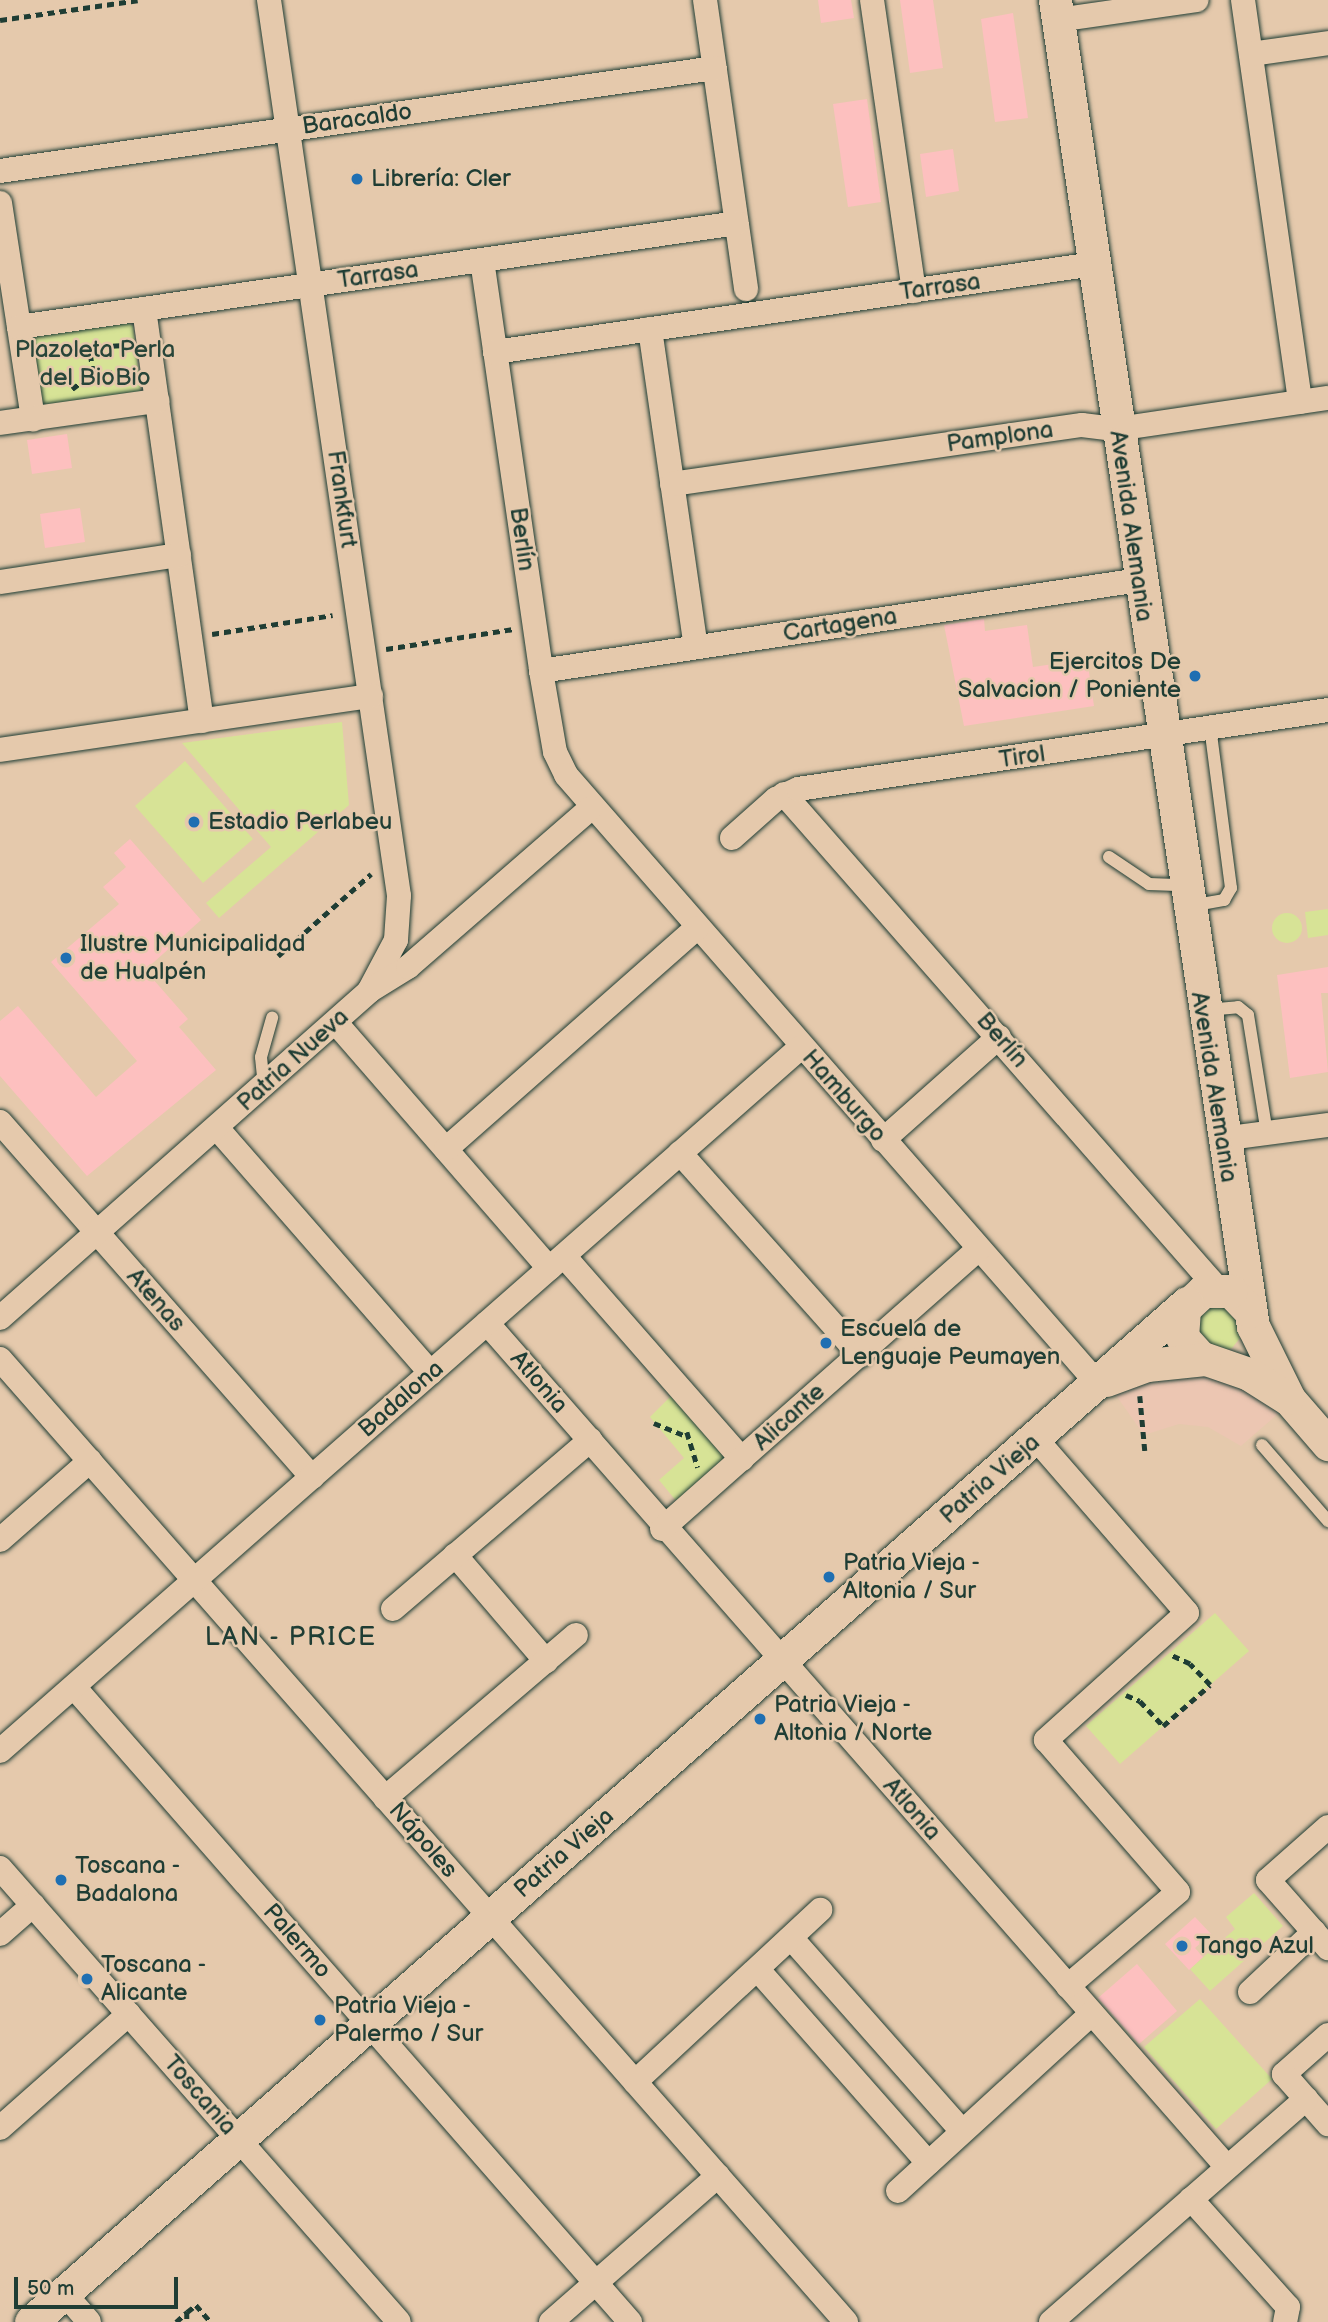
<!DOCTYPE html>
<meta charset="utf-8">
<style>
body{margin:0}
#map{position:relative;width:1328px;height:2322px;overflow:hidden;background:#e5c9ac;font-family:"Balsamiq Sans",sans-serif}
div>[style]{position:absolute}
.built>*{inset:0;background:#ecc6b2}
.green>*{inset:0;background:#d7e396}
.round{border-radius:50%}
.building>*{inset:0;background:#fdc0bf}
.path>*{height:4.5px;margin-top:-2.25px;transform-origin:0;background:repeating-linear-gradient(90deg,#1f3d34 0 7px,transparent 0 12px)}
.roads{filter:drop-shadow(0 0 2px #1f3d34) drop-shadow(0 0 2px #1f3d34)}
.lane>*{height:12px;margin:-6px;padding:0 6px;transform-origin:6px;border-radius:6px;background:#e5c9ac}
.street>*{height:24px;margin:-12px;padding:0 12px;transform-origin:12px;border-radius:12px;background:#e5c9ac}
.secondary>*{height:33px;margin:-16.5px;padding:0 16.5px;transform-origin:16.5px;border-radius:16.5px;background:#e5c9ac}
.dots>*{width:19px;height:19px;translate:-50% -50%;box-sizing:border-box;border:4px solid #e5c9ac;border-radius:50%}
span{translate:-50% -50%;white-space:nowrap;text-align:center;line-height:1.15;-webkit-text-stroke:5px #e5c9ac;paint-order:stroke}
.street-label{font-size:24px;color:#1f3d34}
.poi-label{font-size:24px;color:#1f3d34}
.left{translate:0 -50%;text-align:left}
.right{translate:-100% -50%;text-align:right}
.park-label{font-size:24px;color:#284539}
.neighbourhood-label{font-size:26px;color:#1f3d34;letter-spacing:2px}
.scale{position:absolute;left:14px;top:2277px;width:164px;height:32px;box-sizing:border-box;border:4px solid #1f3d34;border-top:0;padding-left:9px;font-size:21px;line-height:24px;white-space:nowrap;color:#1f3d34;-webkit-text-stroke:5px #e5c9ac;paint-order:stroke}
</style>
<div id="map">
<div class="built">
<div style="clip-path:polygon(1204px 1374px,1260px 1396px,1279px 1413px,1241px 1446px,1208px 1427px,1179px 1424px,1144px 1435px,1113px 1391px,1140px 1376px)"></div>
</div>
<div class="green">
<div style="clip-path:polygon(123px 320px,133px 326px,141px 394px,40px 408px,31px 338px,38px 331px)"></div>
<div style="clip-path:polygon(342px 722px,349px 805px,219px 918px,206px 903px,271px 847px,182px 743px)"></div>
<div style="clip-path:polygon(185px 761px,253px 839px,203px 883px,135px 806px)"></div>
<div style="clip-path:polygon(1328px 909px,1328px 935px,1308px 938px,1305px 912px)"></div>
<div class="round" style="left:1272px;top:913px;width:30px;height:30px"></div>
<div style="clip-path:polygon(1224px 1298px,1244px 1333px,1232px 1348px,1214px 1353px,1190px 1320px)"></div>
<div style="clip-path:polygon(672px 1395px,729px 1457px,682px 1508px,659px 1480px,684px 1458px,650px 1417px)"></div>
<div style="clip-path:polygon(1215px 1613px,1249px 1651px,1120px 1764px,1086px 1726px)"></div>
<div style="clip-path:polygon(1254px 1893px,1283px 1926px,1210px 1991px,1190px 1969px,1235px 1929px,1226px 1917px)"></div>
<div style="clip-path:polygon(1200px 1999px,1272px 2079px,1216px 2129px,1144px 2047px)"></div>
</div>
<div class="building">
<div style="clip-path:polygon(818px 0,851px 0,854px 18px,821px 23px)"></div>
<div style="clip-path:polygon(900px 0,933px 0,943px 68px,910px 73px)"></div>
<div style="clip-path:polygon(1013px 13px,1028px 118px,995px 122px,981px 19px)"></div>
<div style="clip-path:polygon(867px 99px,881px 202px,848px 207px,833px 104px)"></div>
<div style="clip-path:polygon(953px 149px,959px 191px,926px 197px,920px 154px)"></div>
<div style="clip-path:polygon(67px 434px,72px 468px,32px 474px,27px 440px)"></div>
<div style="clip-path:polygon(80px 508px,85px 542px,45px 548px,40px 514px)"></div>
<div style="clip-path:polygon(984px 619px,985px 631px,1027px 625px,1033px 667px,1087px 659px,1094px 706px,964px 726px,944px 625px)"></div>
<div style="clip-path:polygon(130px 839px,201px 920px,145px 970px,188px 1019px,179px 1027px,216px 1070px,87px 1176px,0 1076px,0 1021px,18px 1006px,96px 1097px,137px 1061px,51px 962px,119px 904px,103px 887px,126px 867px,114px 853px)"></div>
<div style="clip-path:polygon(1328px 967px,1328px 993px,1321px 993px,1328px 1072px,1290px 1078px,1277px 975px)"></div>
<div style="clip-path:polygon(1195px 1917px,1211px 1934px,1195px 1948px,1203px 1957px,1189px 1970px,1165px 1944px)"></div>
<div style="clip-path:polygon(1137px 1964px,1177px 2011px,1139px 2044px,1098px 1998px)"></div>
</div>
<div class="path">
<div style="left:0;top:20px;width:139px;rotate:-8.2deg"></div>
<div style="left:93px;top:373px;width:26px;rotate:-99deg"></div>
<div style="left:89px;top:347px;width:36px;rotate:-3deg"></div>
<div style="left:72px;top:389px;width:26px;rotate:-37deg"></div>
<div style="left:93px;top:373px;width:37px;rotate:-2deg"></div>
<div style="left:212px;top:634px;width:122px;rotate:-8.9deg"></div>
<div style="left:386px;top:649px;width:129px;rotate:-8.9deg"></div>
<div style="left:278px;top:956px;width:124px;rotate:-41.4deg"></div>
<div style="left:1140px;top:1396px;width:55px;rotate:84.8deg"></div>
<div style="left:654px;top:1423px;width:38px;rotate:22deg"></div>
<div style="left:687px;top:1432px;width:37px;rotate:73deg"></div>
<div style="left:1126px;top:1695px;width:15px;rotate:23deg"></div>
<div style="left:1140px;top:1701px;width:34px;rotate:47deg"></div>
<div style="left:1163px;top:1726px;width:62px;rotate:-41.1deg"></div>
<div style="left:1210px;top:1685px;width:29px;rotate:-134deg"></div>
<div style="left:1190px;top:1664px;width:21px;rotate:-155deg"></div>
<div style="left:187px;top:2312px;width:11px;rotate:-38deg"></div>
<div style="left:196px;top:2305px;width:23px;rotate:49deg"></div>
<div style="left:176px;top:2322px;width:15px;rotate:-42deg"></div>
<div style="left:187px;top:2312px;width:10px;rotate:90deg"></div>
</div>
<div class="roads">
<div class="lane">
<div style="left:1109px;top:857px;width:48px;rotate:34deg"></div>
<div style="left:1149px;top:884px;width:34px;rotate:2deg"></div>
<div style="left:1190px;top:906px;width:35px;rotate:-10deg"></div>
<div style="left:1224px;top:900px;width:14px;rotate:-60deg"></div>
<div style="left:1231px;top:888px;width:163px;rotate:-97.4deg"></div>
<div style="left:1206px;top:1010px;width:32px;rotate:-5deg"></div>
<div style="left:1238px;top:1007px;width:13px;rotate:39deg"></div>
<div style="left:1248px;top:1015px;width:120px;rotate:80.9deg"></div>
<div style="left:264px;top:1086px;width:29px;rotate:-96deg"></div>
<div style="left:261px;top:1057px;width:41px;rotate:-74.2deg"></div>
<div style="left:1262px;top:1445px;width:101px;rotate:49deg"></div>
</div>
<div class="street">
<div style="left:269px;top:0;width:905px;rotate:81.74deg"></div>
<div style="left:399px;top:896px;width:44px;rotate:93.9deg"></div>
<div style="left:396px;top:940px;width:58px;rotate:117.9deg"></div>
<div style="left:705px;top:0;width:292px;rotate:81.9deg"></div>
<div style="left:872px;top:0;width:294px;rotate:81.8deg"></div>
<div style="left:1243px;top:0;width:406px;rotate:81.9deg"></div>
<div style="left:1058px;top:20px;width:140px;rotate:-8.2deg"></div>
<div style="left:1251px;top:54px;width:78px;rotate:-8.1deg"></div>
<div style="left:0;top:171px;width:722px;rotate:-8.2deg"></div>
<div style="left:0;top:203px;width:219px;rotate:81.3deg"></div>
<div style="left:482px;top:260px;width:415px;rotate:81.8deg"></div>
<div style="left:541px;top:671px;width:82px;rotate:80.2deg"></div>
<div style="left:555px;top:752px;width:25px;rotate:64deg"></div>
<div style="left:566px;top:775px;width:809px;rotate:48.86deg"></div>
<div style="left:144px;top:309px;width:416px;rotate:82deg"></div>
<div style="left:19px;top:327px;width:725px;rotate:-8.24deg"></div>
<div style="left:650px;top:329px;width:321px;rotate:81.8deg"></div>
<div style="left:495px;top:352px;width:605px;rotate:-8.36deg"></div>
<div style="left:0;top:423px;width:159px;rotate:-8deg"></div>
<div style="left:672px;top:484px;width:414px;rotate:-8.2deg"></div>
<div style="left:1082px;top:425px;width:35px;rotate:7deg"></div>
<div style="left:1117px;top:429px;width:213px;rotate:-8.4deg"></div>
<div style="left:0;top:582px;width:181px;rotate:-8.6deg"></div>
<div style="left:541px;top:671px;width:605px;rotate:-8.65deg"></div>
<div style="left:0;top:750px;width:375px;rotate:-8.3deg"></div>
<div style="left:784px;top:794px;width:657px;rotate:48.76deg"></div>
<div style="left:732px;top:838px;width:59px;rotate:-41.6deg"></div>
<div style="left:776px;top:799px;width:24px;rotate:-24deg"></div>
<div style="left:798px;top:789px;width:536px;rotate:-8.48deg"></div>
<div style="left:336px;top:1023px;width:325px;rotate:49deg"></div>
<div style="left:0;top:1122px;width:473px;rotate:48.7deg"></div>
<div style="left:217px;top:1128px;width:325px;rotate:48.9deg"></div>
<div style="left:1221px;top:1139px;width:108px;rotate:-7.5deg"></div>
<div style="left:883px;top:1140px;width:155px;rotate:-41.6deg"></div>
<div style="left:446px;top:1149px;width:334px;rotate:-41.4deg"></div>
<div style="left:680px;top:1153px;width:271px;rotate:48.3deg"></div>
<div style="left:564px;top:1256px;width:270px;rotate:48.8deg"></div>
<div style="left:0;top:1318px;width:493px;rotate:-41.5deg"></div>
<div style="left:369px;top:991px;width:46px;rotate:-31.6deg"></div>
<div style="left:408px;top:967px;width:242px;rotate:-41deg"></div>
<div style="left:487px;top:1323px;width:1122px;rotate:48.76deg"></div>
<div style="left:0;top:1359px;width:1282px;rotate:48.7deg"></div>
<div style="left:1036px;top:1439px;width:230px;rotate:49deg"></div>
<div style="left:1187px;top:1613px;width:190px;rotate:138deg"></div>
<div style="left:1046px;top:1740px;width:201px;rotate:49deg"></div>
<div style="left:1178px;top:1892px;width:145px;rotate:139.5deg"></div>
<div style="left:662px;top:1529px;width:423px;rotate:-41.5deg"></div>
<div style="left:0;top:1540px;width:120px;rotate:-41.3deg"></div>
<div style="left:455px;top:1555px;width:140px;rotate:49.4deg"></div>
<div style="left:393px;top:1609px;width:260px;rotate:-40.6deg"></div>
<div style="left:74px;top:1687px;width:844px;rotate:48.79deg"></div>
<div style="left:0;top:1751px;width:1066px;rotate:-41.31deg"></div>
<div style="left:385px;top:1798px;width:251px;rotate:-40.5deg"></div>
<div style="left:1328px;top:1827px;width:80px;rotate:138.5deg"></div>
<div style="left:1268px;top:1880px;width:91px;rotate:48.6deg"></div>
<div style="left:0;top:1868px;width:604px;rotate:48.69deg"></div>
<div style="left:0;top:1934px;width:44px;rotate:-41.3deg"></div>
<div style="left:793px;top:1940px;width:252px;rotate:48.5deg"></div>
<div style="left:759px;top:1971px;width:256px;rotate:48.6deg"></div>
<div style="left:1250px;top:1992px;width:88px;rotate:-43.2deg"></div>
<div style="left:1328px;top:2035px;width:59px;rotate:138.4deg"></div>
<div style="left:1284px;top:2074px;width:67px;rotate:48.7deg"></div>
<div style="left:635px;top:2082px;width:253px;rotate:-42.9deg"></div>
<div style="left:0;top:2128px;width:172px;rotate:-41.5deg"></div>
<div style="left:898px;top:2191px;width:263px;rotate:-42.5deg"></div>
<div style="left:1191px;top:2199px;width:145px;rotate:48.1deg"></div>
<div style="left:1288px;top:2307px;width:15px;rotate:101deg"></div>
<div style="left:64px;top:2293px;width:38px;rotate:49deg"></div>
<div style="left:551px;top:2322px;width:222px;rotate:-41.2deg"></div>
<div style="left:1051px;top:2322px;width:339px;rotate:-41.2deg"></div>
</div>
<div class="secondary">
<div style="left:1055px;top:0;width:1341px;rotate:81.51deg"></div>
<div style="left:1253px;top:1326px;width:81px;rotate:63.7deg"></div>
<div style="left:1289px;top:1399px;width:60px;rotate:49.1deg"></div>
<div style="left:1250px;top:1311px;width:28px;rotate:-134deg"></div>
<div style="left:1231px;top:1291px;width:28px;rotate:180deg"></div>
<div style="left:1203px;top:1291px;width:26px;rotate:137deg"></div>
<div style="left:1184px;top:1309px;width:28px;rotate:94deg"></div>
<div style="left:1182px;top:1337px;width:27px;rotate:48deg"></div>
<div style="left:1200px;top:1357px;width:52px;rotate:19.1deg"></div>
<div style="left:1249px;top:1374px;width:45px;rotate:32.3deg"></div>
<div style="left:1106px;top:1380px;width:44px;rotate:-20.1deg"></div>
<div style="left:1147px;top:1365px;width:58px;rotate:-5.9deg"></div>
<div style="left:31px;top:2322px;width:1541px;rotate:-41.4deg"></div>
</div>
</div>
<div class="dots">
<div style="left:357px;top:179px;background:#1f6fb2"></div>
<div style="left:1195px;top:676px;background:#1f6fb2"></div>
<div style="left:194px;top:822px;background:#1f6fb2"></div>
<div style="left:66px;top:958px;background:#1f6fb2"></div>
<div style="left:826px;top:1343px;background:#1f6fb2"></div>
<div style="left:829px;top:1577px;background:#1f6fb2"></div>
<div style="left:760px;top:1719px;background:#1f6fb2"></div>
<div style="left:61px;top:1880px;background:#1f6fb2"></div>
<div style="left:1182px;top:1946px;background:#1f6fb2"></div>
<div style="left:87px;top:1979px;background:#1f6fb2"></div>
<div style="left:320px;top:2020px;background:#1f6fb2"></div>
</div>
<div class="street-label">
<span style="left:357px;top:119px;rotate:-8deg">Baracaldo</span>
<span style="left:378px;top:275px;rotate:-8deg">Tarrasa</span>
<span style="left:940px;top:287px;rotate:-8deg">Tarrasa</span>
<span style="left:1000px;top:437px;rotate:-8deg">Pamplona</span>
<span style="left:342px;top:499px;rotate:82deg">Frankfurt</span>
<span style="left:1131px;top:526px;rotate:82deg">Avenida Alemania</span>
<span style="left:522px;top:539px;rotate:82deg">Berlín</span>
<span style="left:840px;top:625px;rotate:-9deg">Cartagena</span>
<span style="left:1022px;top:757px;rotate:-8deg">Tirol</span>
<span style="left:1002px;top:1040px;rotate:49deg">Berlín</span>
<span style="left:293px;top:1060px;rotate:-42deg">Patria Nueva</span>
<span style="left:1214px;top:1087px;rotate:81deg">Avenida Alemania</span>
<span style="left:844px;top:1096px;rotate:49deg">Hamburgo</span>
<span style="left:156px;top:1300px;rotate:49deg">Atenas</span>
<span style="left:539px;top:1382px;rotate:49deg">Atlonia</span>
<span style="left:401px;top:1399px;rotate:-41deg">Badalona</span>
<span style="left:789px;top:1417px;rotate:-42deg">Alicante</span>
<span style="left:990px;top:1479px;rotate:-41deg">Patria Vieja</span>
<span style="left:912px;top:1809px;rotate:49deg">Atlonia</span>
<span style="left:423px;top:1840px;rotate:49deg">Nápoles</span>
<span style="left:564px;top:1853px;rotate:-41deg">Patria Vieja</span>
<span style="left:297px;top:1941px;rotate:49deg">Palermo</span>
<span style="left:200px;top:2095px;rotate:49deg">Toscania</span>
</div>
<div class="poi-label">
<span class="left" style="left:371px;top:179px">Librería: Cler</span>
<span class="right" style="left:1181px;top:676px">Ejercitos De<br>Salvacion / Poniente</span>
<span class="left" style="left:208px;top:822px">Estadio Perlabeu</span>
<span class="left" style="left:80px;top:958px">Ilustre Municipalidad<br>de Hualpén</span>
<span class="left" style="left:840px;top:1343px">Escuela de<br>Lenguaje Peumayen</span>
<span class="left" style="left:843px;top:1577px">Patria Vieja -<br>Altonia / Sur</span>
<span class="left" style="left:774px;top:1719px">Patria Vieja -<br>Altonia / Norte</span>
<span class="left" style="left:75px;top:1880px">Toscana -<br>Badalona</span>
<span class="left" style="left:1196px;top:1946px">Tango Azul</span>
<span class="left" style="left:101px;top:1979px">Toscana -<br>Alicante</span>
<span class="left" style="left:334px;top:2020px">Patria Vieja -<br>Palermo / Sur</span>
</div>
<div class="park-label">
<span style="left:95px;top:364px">Plazoleta Perla<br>del BioBio</span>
</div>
<div class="neighbourhood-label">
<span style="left:291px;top:1638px">LAN - PRICE</span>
</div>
<div class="scale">50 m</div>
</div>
